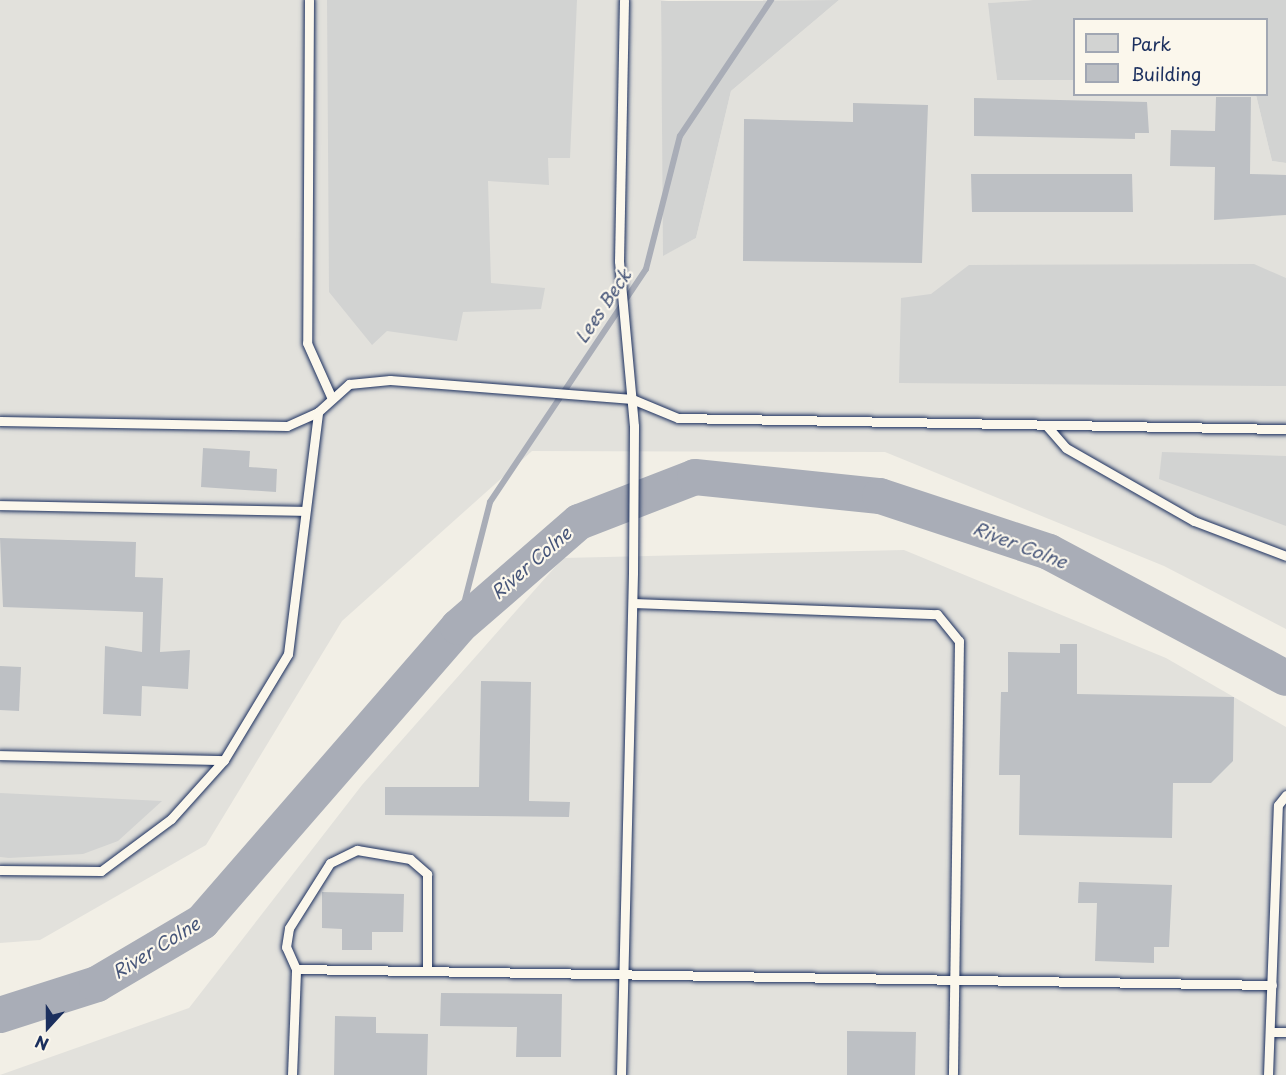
<!DOCTYPE html>
<style>
body{margin:0}
#map{position:relative;width:1286px;height:1075px;overflow:hidden;background:#f2efe6;font-family:"Playpen Sans",sans-serif}
div>[style]{position:absolute}
.built>*{inset:0;background:#e2e1dc}
.green>*{inset:0;background:#d2d3d2}
.stream>*{height:6px;margin:-3px;padding:0 3px;transform-origin:3px;border-radius:3px;background:#a9adb7}
.river>*{height:36px;margin:-18px;padding:0 18px;transform-origin:18px;border-radius:18px;background:#a9adb7}
.building>*{inset:0;background:#bdc0c4}
.roads{filter:drop-shadow(0 0 2px #1b2f5e) drop-shadow(0 0 2px #1b2f5e)}
.lane>*{height:9px;margin:-4.5px;padding:0 4.5px;transform-origin:4.5px;border-radius:4.5px;background:#fbf7ec}
span{translate:-50% -50%;white-space:nowrap;text-align:center;line-height:1.15;-webkit-text-stroke:4.5px #fbf7ec;paint-order:stroke}
.water-label{font-size:18px;color:#465579;font-style:italic}
.legend{position:absolute;left:1073px;top:18px;width:195px;height:78px;box-sizing:border-box;background:#fbf7ec;border:2px solid #a1a7b3;margin:0;padding:8px 10px;list-style:none;font-size:18px;color:#1b2f5e}
.legend li{display:flex;align-items:center;gap:12px;height:30px}
.legend b{width:30px;border:2px solid #a1a7b3}
.north{position:absolute;left:18px;top:997px;width:60px;height:60px;-webkit-text-stroke:4px #fbf7ec;paint-order:stroke;rotate:201deg;font-size:16px;font-weight:700;line-height:24px;text-align:center;color:#1b2f5e}
.north::after{content:'';display:block;margin:auto;width:21px;height:27px;background:#1b2f5e;clip-path:polygon(50% 0,100% 100%,50% 72%,0 100%)}
</style>
<div id="map">
<div class="built">
<div style="clip-path:polygon(0 0,669px 0,661px 1px,664px 255px,696px 238px,731px 91px,839px 0,1033px 0,989px 3px,997px 80px,1074px 80px,1074px 94px,1256px 95px,1272px 161px,1286px 163px,1286px 629px,1164px 566px,885px 452px,532px 451px,342px 621px,206px 845px,40px 940px,0 943px)"></div>
<div style="clip-path:polygon(904px 550px,1166px 658px,1286px 727px,1286px 1075px,0 1075px,189px 1008px,362px 785px,563px 558px)"></div>
</div>
<div class="green">
<div style="clip-path:polygon(327px 0,577px 0,570px 158px,548px 158px,549px 185px,488px 181px,491px 283px,545px 288px,541px 309px,463px 312px,457px 341px,387px 331px,372px 345px,329px 292px)"></div>
<div style="clip-path:polygon(839px 0,731px 91px,696px 238px,663px 256px,661px 1px)"></div>
<div style="clip-path:polygon(1033px 0,1286px 0,1286px 163px,1272px 161px,1256px 95px,1266px 94px,1266px 20px,1074px 20px,1074px 80px,997px 80px,988px 3px)"></div>
<div style="clip-path:polygon(1254px 264px,1286px 278px,1286px 386px,899px 383px,901px 298px,931px 294px,969px 265px)"></div>
<div style="clip-path:polygon(1162px 452px,1286px 456px,1286px 526px,1159px 479px)"></div>
<div style="clip-path:polygon(0 793px,162px 801px,118px 841px,83px 854px,9px 858px,0 857px)"></div>
</div>
<div class="stream">
<div style="left:458px;top:627px;width:129px;rotate:-75.6deg"></div>
<div style="left:490px;top:502px;width:280px;rotate:-56.2deg"></div>
<div style="left:646px;top:269px;width:137px;rotate:-75.7deg"></div>
<div style="left:680px;top:136px;width:164px;rotate:-56.2deg"></div>
</div>
<div class="river">
<div style="left:0;top:1015px;width:102px;rotate:-17.7deg"></div>
<div style="left:97px;top:984px;width:122px;rotate:-30.6deg"></div>
<div style="left:202px;top:922px;width:391px;rotate:-49deg"></div>
<div style="left:458px;top:627px;width:160px;rotate:-41deg"></div>
<div style="left:579px;top:522px;width:124px;rotate:-21.2deg"></div>
<div style="left:695px;top:477px;width:186px;rotate:5.9deg"></div>
<div style="left:880px;top:496px;width:178px;rotate:18.3deg"></div>
<div style="left:1049px;top:552px;width:268px;rotate:28deg"></div>
</div>
<div class="building">
<div style="clip-path:polygon(1216px 97px,1251px 97px,1250px 174px,1286px 175px,1286px 215px,1214px 220px,1215px 167px,1170px 166px,1171px 130px,1215px 131px)"></div>
<div style="clip-path:polygon(974px 98px,1147px 102px,1149px 133px,1135px 133px,1135px 139px,974px 136px)"></div>
<div style="clip-path:polygon(853px 103px,928px 105px,922px 263px,743px 261px,744px 119px,853px 122px)"></div>
<div style="clip-path:polygon(971px 174px,1132px 174px,1133px 212px,972px 212px)"></div>
<div style="clip-path:polygon(203px 448px,250px 451px,249px 467px,277px 469px,276px 492px,201px 487px)"></div>
<div style="clip-path:polygon(0 538px,136px 542px,135px 577px,163px 578px,160px 652px,190px 650px,188px 689px,142px 686px,141px 716px,103px 714px,105px 646px,142px 652px,143px 612px,3px 607px)"></div>
<div style="clip-path:polygon(1060px 644px,1077px 644px,1077px 694px,1234px 697px,1233px 761px,1211px 783px,1173px 783px,1172px 838px,1019px 835px,1020px 775px,999px 775px,1001px 692px,1008px 692px,1008px 652px,1060px 653px)"></div>
<div style="clip-path:polygon(0 666px,21px 667px,19px 711px,0 710px)"></div>
<div style="clip-path:polygon(481px 681px,531px 682px,529px 801px,570px 802px,569px 817px,385px 815px,385px 787px,479px 787px)"></div>
<div style="clip-path:polygon(1079px 882px,1172px 885px,1169px 947px,1154px 947px,1154px 963px,1095px 961px,1097px 903px,1078px 903px)"></div>
<div style="clip-path:polygon(322px 892px,404px 894px,403px 932px,372px 932px,372px 950px,342px 950px,342px 929px,322px 928px)"></div>
<div style="clip-path:polygon(441px 993px,562px 994px,561px 1057px,516px 1057px,517px 1027px,440px 1026px)"></div>
<div style="clip-path:polygon(335px 1016px,376px 1017px,376px 1033px,428px 1034px,427px 1075px,334px 1075px)"></div>
<div style="clip-path:polygon(847px 1031px,916px 1032px,915px 1075px,847px 1075px)"></div>
</div>
<div class="roads">
<div class="lane">
<div style="left:309px;top:0;width:343px;rotate:90.3deg"></div>
<div style="left:307px;top:343px;width:61px;rotate:65.9deg"></div>
<div style="left:0;top:421px;width:287px;rotate:1deg"></div>
<div style="left:287px;top:426px;width:34px;rotate:-24deg"></div>
<div style="left:1046px;top:425px;width:30px;rotate:49deg"></div>
<div style="left:1066px;top:448px;width:147px;rotate:29.7deg"></div>
<div style="left:1194px;top:521px;width:98px;rotate:20.8deg"></div>
<div style="left:0;top:505px;width:305px;rotate:1.1deg"></div>
<div style="left:633px;top:603px;width:304px;rotate:2.1deg"></div>
<div style="left:937px;top:614px;width:35px;rotate:51deg"></div>
<div style="left:959px;top:641px;width:434px;rotate:90.8deg"></div>
<div style="left:0;top:755px;width:224px;rotate:1.3deg"></div>
<div style="left:0;top:870px;width:101px;rotate:0.6deg"></div>
<div style="left:101px;top:871px;width:87px;rotate:-36.6deg"></div>
<div style="left:171px;top:819px;width:79px;rotate:-48.1deg"></div>
<div style="left:224px;top:760px;width:124px;rotate:-58.9deg"></div>
<div style="left:288px;top:654px;width:244px;rotate:-82.9deg"></div>
<div style="left:318px;top:412px;width:42px;rotate:-42.1deg"></div>
<div style="left:349px;top:384px;width:41px;rotate:-5.6deg"></div>
<div style="left:390px;top:380px;width:243px;rotate:4.5deg"></div>
<div style="left:632px;top:399px;width:50px;rotate:22.4deg"></div>
<div style="left:678px;top:418px;width:608px;rotate:1.04deg"></div>
<div style="left:296px;top:969px;width:24px;rotate:-114deg"></div>
<div style="left:286px;top:947px;width:19px;rotate:-81deg"></div>
<div style="left:289px;top:928px;width:77px;rotate:-57.8deg"></div>
<div style="left:330px;top:863px;width:30px;rotate:-26deg"></div>
<div style="left:357px;top:850px;width:54px;rotate:9.6deg"></div>
<div style="left:410px;top:859px;width:23px;rotate:41deg"></div>
<div style="left:427px;top:874px;width:97px;rotate:90deg"></div>
<div style="left:1270px;top:1032px;width:16px"></div>
<div style="left:292px;top:1075px;width:106px;rotate:-87.8deg"></div>
<div style="left:296px;top:969px;width:976px;rotate:0.94deg"></div>
<div style="left:621px;top:1075px;width:502px;rotate:-88.63deg"></div>
<div style="left:633px;top:573px;width:147px;rotate:-89.6deg"></div>
<div style="left:634px;top:426px;width:166px;rotate:-95.2deg"></div>
<div style="left:619px;top:261px;width:261px;rotate:-88.9deg"></div>
<div style="left:1268px;top:1075px;width:270px;rotate:-87.9deg"></div>
<div style="left:1278px;top:805px;width:13px;rotate:-51deg"></div>
</div>
</div>
<div class="water-label">
<span style="left:603px;top:306px;rotate:-56deg">Lees Beck</span>
<span style="left:1020px;top:545px;rotate:21deg">River Colne</span>
<span style="left:531px;top:563px;rotate:-41deg">River Colne</span>
<span style="left:156px;top:948px;rotate:-32deg">River Colne</span>
</div>
<ul class="legend">
<li><b style="height:16px;background:#d2d3d2"></b>Park</li>
<li><b style="height:16px;background:#bdc0c4"></b>Building</li>
</ul>
<div class="north">N</div>
</div>
